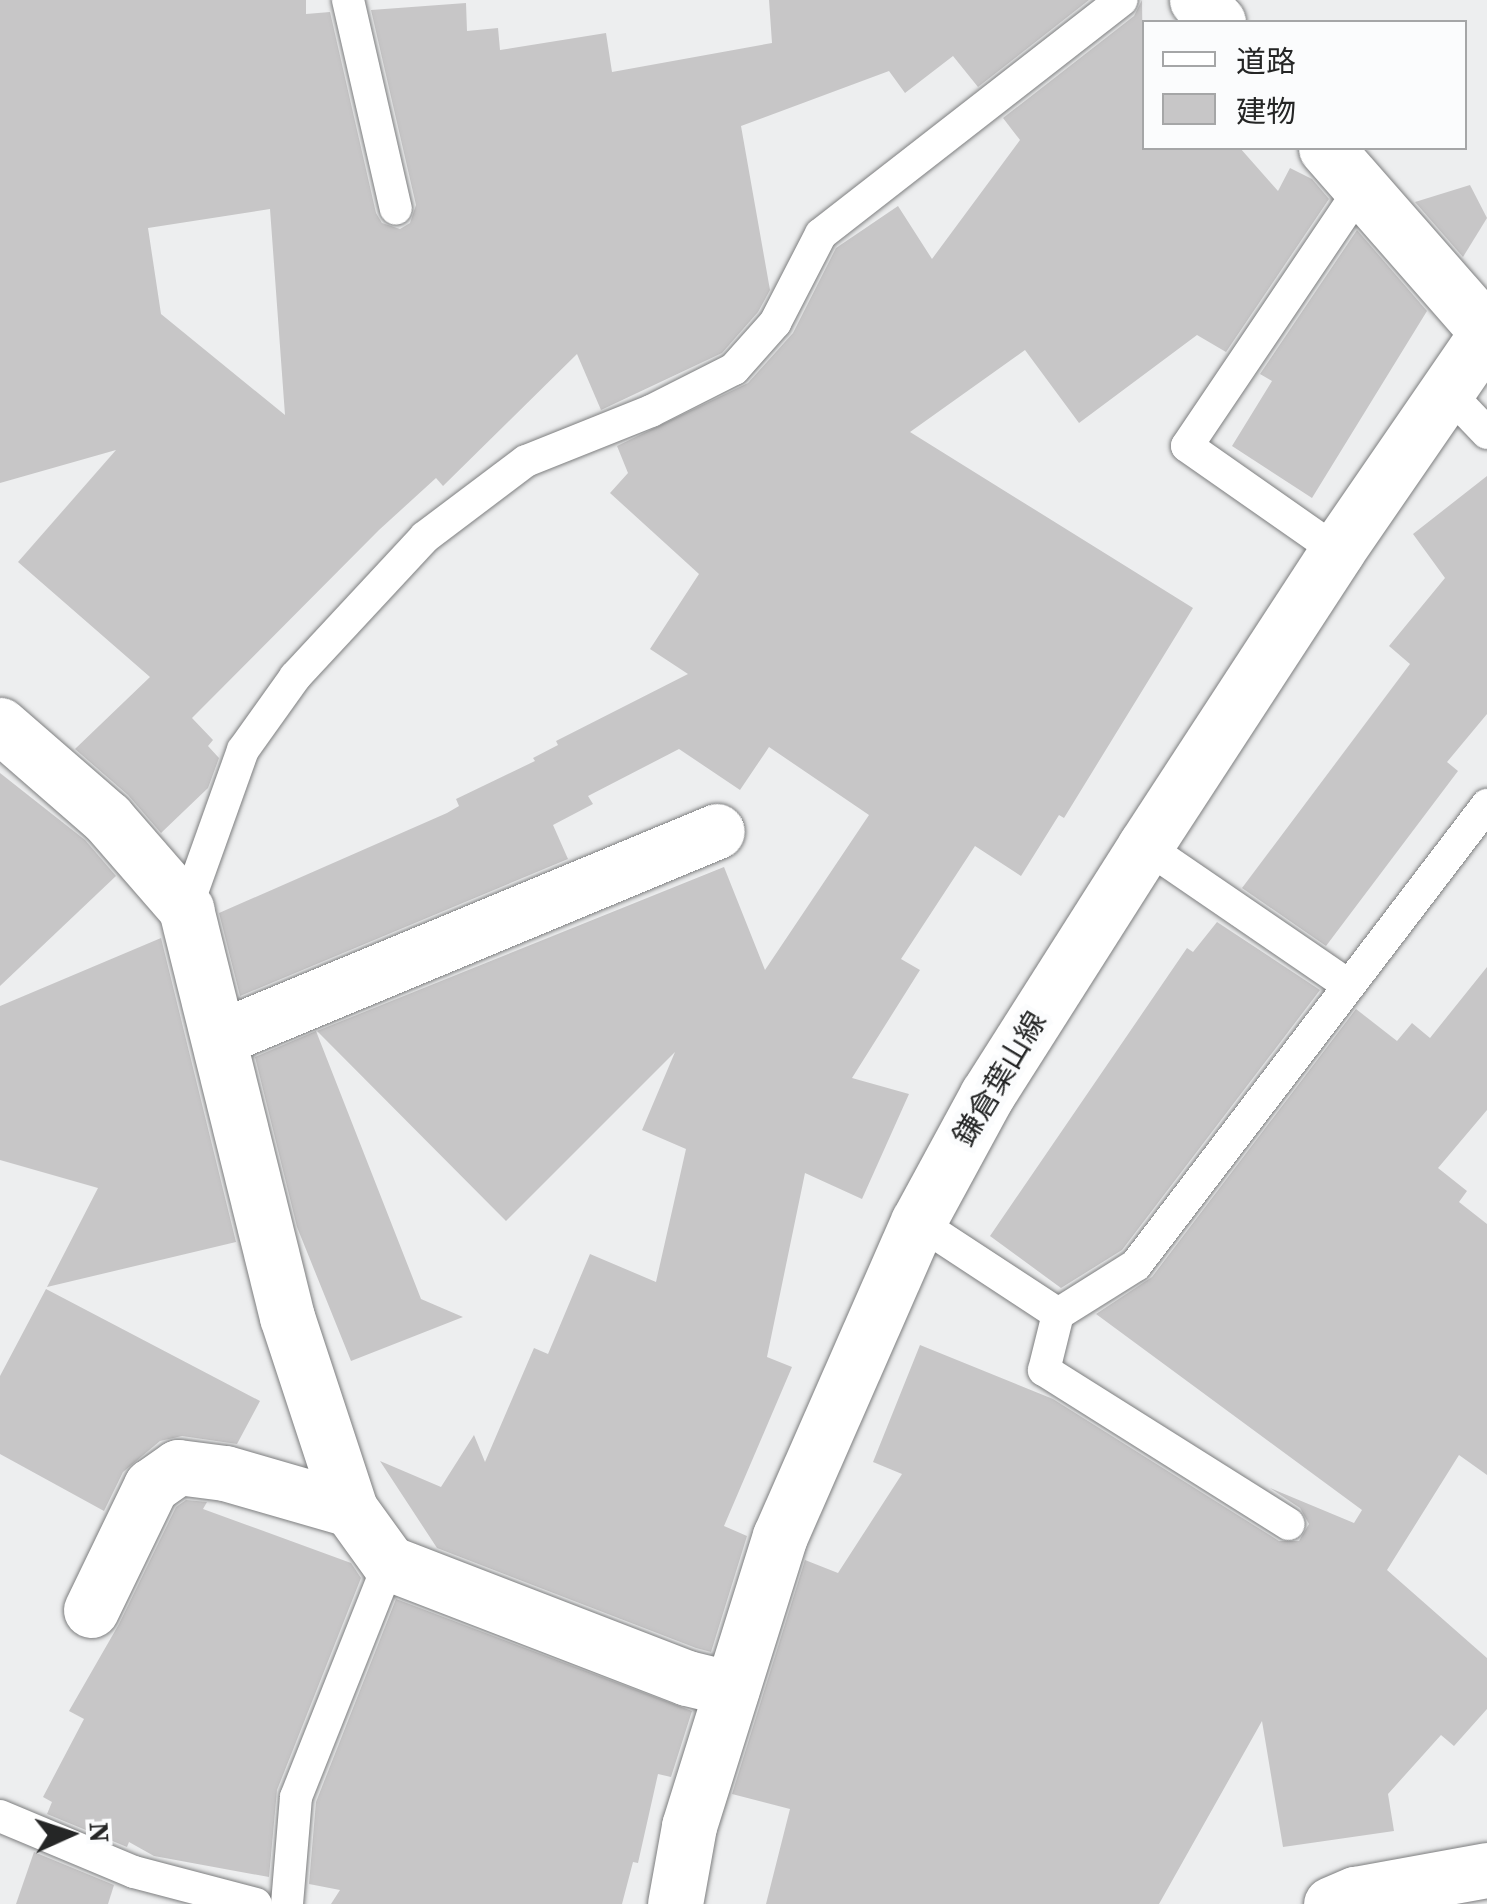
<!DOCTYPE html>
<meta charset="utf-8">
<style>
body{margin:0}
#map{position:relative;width:1487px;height:1904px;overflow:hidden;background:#edeeef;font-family:"Source Serif 4","Noto Sans JP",serif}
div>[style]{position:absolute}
.building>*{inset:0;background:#c7c6c7}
.roads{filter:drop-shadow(0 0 2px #7d7e7f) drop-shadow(0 0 2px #7d7e7f)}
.lane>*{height:32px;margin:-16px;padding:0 16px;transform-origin:16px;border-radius:16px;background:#fff}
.street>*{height:55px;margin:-27.5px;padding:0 27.5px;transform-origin:27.5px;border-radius:27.5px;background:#fff}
.secondary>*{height:55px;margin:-27.5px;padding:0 27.5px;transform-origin:27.5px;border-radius:27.5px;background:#fff}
span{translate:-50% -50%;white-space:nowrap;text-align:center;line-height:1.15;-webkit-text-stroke:10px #fbfcfd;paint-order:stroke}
.street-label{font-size:30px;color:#252626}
.legend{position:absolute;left:1142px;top:20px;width:325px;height:130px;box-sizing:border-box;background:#fbfcfd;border:2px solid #a5a6a7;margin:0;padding:12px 18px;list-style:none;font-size:30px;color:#252626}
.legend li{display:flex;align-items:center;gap:20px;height:50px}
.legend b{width:50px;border:2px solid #a5a6a7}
.north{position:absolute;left:20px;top:1784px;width:100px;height:100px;-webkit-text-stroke:8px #fbfcfd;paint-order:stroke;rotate:87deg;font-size:28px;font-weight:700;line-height:40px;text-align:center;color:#252626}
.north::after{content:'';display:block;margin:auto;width:35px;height:45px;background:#252626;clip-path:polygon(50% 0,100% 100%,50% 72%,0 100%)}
</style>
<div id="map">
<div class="building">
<div style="clip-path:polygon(evenodd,0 0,306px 0,306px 14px,330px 12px,376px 213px,382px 223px,400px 229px,410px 223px,416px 205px,371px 10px,466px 3px,467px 31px,498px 28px,500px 50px,606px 33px,612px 72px,772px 43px,769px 0,1089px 0,978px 87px,953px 56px,905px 93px,889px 71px,741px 126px,770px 290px,758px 312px,722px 353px,601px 410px,577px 354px,443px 486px,436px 478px,379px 530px,192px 718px,213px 740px,208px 746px,219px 758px,208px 788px,161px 833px,128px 795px,75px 749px,150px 677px,18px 562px,116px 450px,0 483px,0 0,270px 209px,285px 415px,161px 314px,148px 228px,270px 209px)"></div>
<div style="clip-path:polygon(1142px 0,1144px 148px,1240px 148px,1278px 191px,1290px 168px,1312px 179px,1329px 199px,1226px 352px,1197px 335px,1079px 423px,1025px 350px,910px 432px,1193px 608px,1064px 818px,1059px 815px,1021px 876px,975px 846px,901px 959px,920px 970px,852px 1078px,909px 1094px,862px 1199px,805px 1173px,767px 1357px,792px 1367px,724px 1526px,747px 1536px,711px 1652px,696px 1648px,437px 1548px,380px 1461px,441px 1487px,474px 1435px,485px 1462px,534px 1348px,548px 1354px,590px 1254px,656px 1282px,686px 1149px,642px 1130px,675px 1052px,506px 1221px,317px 1031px,724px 867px,765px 970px,869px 815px,769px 747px,740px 790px,679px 749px,588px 796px,593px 804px,553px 825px,568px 859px,240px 996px,219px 913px,447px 813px,459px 806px,456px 799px,535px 761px,533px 758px,558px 745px,556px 741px,688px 674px,650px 649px,699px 574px,610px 493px,628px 473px,617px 446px,748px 383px,793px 333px,836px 248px,898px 206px,932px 259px,1020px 140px,1003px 118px,1134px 16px)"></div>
<div style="clip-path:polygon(1470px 185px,1487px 218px,1463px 257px,1415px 202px)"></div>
<div style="clip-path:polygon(1357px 230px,1427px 311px,1312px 498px,1232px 446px,1272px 381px,1260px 374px)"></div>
<div style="clip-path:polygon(1487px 476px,1487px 714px,1447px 762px,1458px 771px,1326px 946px,1242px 888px,1410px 664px,1389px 646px,1445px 578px,1413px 534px)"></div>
<div style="clip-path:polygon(0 773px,85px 840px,116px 876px,0 986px)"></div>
<div style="clip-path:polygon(1217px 922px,1320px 990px,1122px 1250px,1061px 1288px,990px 1236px,1187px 948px,1193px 952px)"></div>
<div style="clip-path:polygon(161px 938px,236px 1242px,47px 1287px,98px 1188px,0 1160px,0 1006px)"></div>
<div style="clip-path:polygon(1487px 967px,1487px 1110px,1438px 1168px,1467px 1191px,1459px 1202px,1487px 1224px,1487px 1475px,1459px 1455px,1387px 1570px,1487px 1658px,1487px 1709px,1454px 1746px,1441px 1735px,1388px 1794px,1394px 1831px,1283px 1847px,1262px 1721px,1159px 1904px,766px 1904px,790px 1809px,732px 1794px,805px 1560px,838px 1573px,902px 1474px,873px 1462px,920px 1345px,1053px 1399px,1279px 1541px,1299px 1541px,1309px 1524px,1300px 1508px,1270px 1488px,1354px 1523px,1362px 1510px,1096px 1314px,1152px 1277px,1356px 1009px,1397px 1041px,1412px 1023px,1430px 1038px)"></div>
<div style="clip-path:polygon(316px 1031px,421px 1299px,463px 1317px,351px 1361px,297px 1227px,255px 1057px)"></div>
<div style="clip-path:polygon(46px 1289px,260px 1401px,237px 1444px,182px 1436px,160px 1441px,123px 1472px,104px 1511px,0 1454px,0 1376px)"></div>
<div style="clip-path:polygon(186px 1500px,207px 1502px,203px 1509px,351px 1563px,361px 1578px,277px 1790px,269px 1877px,154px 1856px,129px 1842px,127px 1847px,47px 1814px,52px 1802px,43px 1797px,84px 1719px,69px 1711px,119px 1624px,176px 1507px)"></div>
<div style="clip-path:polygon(396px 1599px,692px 1711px,671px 1777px,658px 1774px,638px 1863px,633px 1862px,622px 1904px,331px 1904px,340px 1890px,309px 1884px,316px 1802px)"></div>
<div style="clip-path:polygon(34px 1852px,114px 1885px,108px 1904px,16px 1904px)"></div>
</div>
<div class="roads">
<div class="lane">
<div style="left:348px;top:0;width:214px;rotate:77.1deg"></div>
<div style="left:1447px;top:391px;width:58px;rotate:46.4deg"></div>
<div style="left:1337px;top:551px;width:183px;rotate:-145deg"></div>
<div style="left:1187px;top:446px;width:311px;rotate:-56deg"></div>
<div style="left:1145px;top:846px;width:246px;rotate:34.4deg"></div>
<div style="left:186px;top:909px;width:169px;rotate:-70.3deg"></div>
<div style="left:243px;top:750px;width:90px;rotate:-54.5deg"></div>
<div style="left:295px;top:677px;width:191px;rotate:-47.1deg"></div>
<div style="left:425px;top:537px;width:126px;rotate:-37deg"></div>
<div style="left:526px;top:461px;width:135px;rotate:-21.8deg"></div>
<div style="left:651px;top:411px;width:93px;rotate:-26.8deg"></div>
<div style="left:734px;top:369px;width:62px;rotate:-48.3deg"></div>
<div style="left:775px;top:323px;width:100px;rotate:-62.7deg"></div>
<div style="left:821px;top:234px;width:381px;rotate:-37.9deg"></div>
<div style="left:918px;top:1222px;width:168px;rotate:33.3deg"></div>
<div style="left:1058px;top:1314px;width:92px;rotate:-32.1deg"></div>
<div style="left:1136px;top:1265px;width:579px;rotate:-52.65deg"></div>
<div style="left:1058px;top:1314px;width:58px;rotate:104deg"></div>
<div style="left:1044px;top:1370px;width:289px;rotate:32.2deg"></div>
<div style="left:0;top:1816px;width:145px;rotate:22.7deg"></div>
<div style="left:134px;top:1872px;width:126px;rotate:14.7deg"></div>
<div style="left:287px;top:1904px;width:107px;rotate:-85.2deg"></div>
<div style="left:296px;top:1797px;width:252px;rotate:-68.3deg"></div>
</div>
<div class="street">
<div style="left:1197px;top:0;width:30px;rotate:46deg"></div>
<div style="left:1326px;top:148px;width:244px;rotate:48.8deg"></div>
<div style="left:0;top:725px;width:142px;rotate:41deg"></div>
<div style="left:107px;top:818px;width:121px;rotate:49deg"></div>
<div style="left:186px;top:909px;width:420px;rotate:76.1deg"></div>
<div style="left:287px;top:1317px;width:202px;rotate:71.8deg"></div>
<div style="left:350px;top:1509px;width:67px;rotate:54.2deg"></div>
<div style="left:389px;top:1563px;width:319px;rotate:21.1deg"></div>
<div style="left:687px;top:1678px;width:46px;rotate:13.7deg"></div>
<div style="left:219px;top:1038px;width:539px;rotate:-22.57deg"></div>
<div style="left:91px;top:1610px;width:138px;rotate:-64.2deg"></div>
<div style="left:151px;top:1486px;width:33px;rotate:-35deg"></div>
<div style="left:178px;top:1467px;width:47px;rotate:7.3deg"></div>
<div style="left:225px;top:1473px;width:130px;rotate:16.1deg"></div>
</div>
<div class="secondary">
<div style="left:675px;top:1904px;width:79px;rotate:-79.8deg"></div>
<div style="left:689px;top:1826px;width:304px;rotate:-72.6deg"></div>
<div style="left:780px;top:1536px;width:343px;rotate:-66.3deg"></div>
<div style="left:918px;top:1222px;width:145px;rotate:-61.5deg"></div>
<div style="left:987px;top:1095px;width:295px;rotate:-57.6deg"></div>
<div style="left:1145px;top:846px;width:352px;rotate:-56.9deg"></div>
<div style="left:1337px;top:551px;width:265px;rotate:-55.5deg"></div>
<div style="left:1331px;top:1904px;width:26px;rotate:-23deg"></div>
<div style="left:1355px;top:1894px;width:134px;rotate:-10.3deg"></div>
</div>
</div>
<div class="street-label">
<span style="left:1000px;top:1079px;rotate:-59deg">鎌倉葉山線</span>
</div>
<ul class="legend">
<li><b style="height:12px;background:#fff"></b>道路</li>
<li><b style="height:28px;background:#c7c6c7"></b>建物</li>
</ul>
<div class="north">N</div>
</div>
